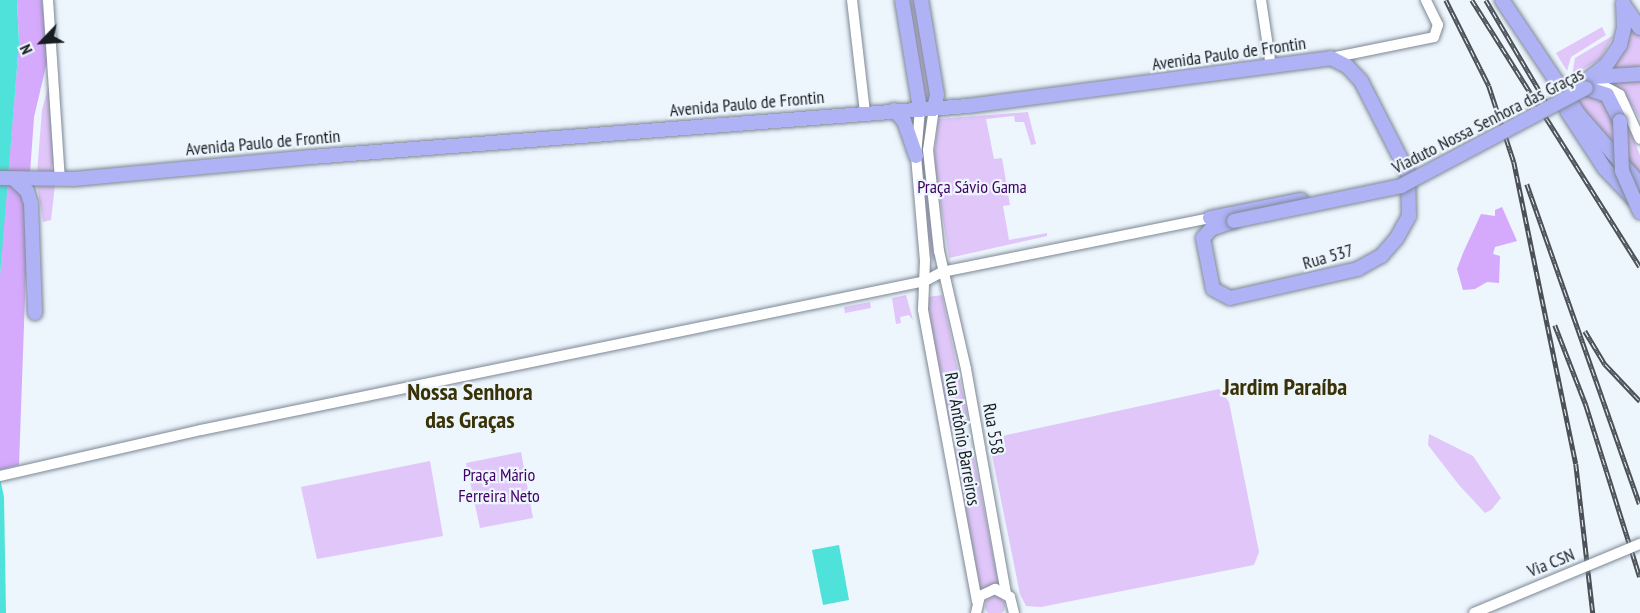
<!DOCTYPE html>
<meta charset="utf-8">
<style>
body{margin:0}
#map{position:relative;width:1640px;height:613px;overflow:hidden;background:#edf5fd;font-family:"PT Sans Narrow",sans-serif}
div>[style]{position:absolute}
.green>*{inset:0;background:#e0c6f9}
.round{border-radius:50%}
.forest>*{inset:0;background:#d5a9fc}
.water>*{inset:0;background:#4fe2da}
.roads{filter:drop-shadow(0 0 2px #7c8894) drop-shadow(0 0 2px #7c8894)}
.minor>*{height:10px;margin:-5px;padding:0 5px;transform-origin:5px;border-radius:5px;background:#fff}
.major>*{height:14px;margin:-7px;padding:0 7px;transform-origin:7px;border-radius:7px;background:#afb2f5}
.rail>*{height:4.5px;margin-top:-2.25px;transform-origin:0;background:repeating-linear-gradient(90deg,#edf5fd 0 7px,#4b5156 0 14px);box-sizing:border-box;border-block:2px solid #4b5156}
.bridges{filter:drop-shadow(0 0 2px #7c8894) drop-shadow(0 0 2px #7c8894)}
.minor-bridge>*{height:10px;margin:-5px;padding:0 5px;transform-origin:5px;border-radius:5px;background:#fff}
.major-bridge>*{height:14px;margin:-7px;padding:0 7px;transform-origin:7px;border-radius:7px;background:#afb2f5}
span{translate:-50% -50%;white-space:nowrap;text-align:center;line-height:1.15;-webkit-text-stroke:4.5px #edf5fd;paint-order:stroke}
.street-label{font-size:18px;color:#181d21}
.park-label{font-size:18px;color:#410064}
.district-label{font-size:24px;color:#383206;font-weight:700}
.north{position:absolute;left:12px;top:12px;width:60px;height:60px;-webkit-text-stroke:4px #edf5fd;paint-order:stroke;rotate:245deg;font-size:16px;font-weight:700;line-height:24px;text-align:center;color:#181d21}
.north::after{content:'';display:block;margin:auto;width:21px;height:27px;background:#181d21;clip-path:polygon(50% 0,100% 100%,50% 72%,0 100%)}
</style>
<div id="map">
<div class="green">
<div style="clip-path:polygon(903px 0,917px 0,933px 97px,926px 104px)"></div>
<div style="clip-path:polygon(1634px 25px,1640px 36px,1640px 71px,1606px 72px,1629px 27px)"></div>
<div style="clip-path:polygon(1602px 27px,1606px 35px,1571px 57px,1567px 71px,1556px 53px)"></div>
<div style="clip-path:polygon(1614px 35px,1600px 59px,1572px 76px,1575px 58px)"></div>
<div style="clip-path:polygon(1640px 77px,1640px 119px,1622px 90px,1607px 81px)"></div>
<div style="clip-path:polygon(49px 85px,54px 160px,50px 173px,37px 174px,42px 110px)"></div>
<div style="clip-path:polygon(1595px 90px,1626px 121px,1640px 155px,1640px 180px,1574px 99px)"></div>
<div style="clip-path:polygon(1028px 112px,1036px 144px,1031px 145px,1024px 122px,1015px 122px,1014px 116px,986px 119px,994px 159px,1002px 158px,1010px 205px,1003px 206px,1009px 240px,1047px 233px,1047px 236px,949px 258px,934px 161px,938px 119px)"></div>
<div style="clip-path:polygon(923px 117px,927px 120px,925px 170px,936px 258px,933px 261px,914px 160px)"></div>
<div style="clip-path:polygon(37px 184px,55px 185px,51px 220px,43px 222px)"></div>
<div style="clip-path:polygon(906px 295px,913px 320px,909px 315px,900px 317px,901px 323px,896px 324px,892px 298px)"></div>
<div style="clip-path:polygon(942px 295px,969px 423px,960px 433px,949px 427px,928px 322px,928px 297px)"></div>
<div style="clip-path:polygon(870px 302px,871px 308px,845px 313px,844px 307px)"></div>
<div style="clip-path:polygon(1219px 389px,1229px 402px,1259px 552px,1254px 565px,1041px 607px,1026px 606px,1020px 594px,990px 445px,993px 438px)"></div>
<div style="clip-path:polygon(1429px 434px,1473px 456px,1501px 498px,1491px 510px,1485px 513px,1459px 485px,1428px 445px)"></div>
<div style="clip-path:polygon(962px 446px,973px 453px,999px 585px,980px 589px,955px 452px)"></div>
<div style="clip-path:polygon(521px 452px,533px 518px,480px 528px,466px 463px)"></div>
<div style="clip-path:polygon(430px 461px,443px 536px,317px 559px,301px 487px)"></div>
<div class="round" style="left:985px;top:596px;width:20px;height:20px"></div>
</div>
<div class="forest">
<div style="clip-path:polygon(17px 0,42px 0,47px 62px,34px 117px,30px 173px,8px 172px,19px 43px)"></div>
<div style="clip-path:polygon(6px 183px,29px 184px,19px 465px,0 470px,0 276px)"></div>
<div style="clip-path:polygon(1502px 207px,1517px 241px,1495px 247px,1493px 254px,1500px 256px,1499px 283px,1487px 282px,1475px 289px,1463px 290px,1457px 269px,1463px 253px,1481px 214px,1495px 216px,1495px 210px)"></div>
</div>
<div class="water">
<div style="clip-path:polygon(0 0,17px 0,19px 43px,0 276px)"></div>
<div style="clip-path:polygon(0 478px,4px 497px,6px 613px,0 613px)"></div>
<div style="clip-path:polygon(839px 545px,849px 600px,823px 605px,812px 550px)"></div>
</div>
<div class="roads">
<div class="minor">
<div style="left:48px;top:0;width:180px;rotate:86.2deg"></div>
<div style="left:852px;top:0;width:113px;rotate:83.4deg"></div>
<div style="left:1261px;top:0;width:68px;rotate:81.5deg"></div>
<div style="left:1331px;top:58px;width:105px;rotate:-11.5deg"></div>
<div style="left:1434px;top:37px;width:13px;rotate:-72deg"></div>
<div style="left:1438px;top:25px;width:28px;rotate:-116deg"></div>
<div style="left:1586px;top:87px;width:18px;rotate:-3deg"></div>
<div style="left:1604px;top:86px;width:18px;rotate:29deg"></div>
<div style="left:1620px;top:95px;width:48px;rotate:65.6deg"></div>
<div style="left:934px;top:108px;width:42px;rotate:98.1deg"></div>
<div style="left:928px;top:150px;width:102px;rotate:83.8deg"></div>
<div style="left:939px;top:251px;width:121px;rotate:77.1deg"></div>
<div style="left:966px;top:369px;width:228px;rotate:79.9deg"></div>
<div style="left:920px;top:109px;width:47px;rotate:94.9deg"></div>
<div style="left:916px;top:156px;width:104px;rotate:85.1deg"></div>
<div style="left:925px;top:260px;width:50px;rotate:92.3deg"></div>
<div style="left:923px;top:310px;width:296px;rotate:79.5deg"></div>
<div style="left:0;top:476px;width:206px;rotate:-12.9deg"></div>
<div style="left:201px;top:430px;width:739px;rotate:-11.63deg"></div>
<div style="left:925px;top:281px;width:19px;rotate:-28deg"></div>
<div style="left:942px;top:272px;width:273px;rotate:-11.4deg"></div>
<div style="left:976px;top:613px;width:17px;rotate:-77deg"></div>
<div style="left:980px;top:596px;width:17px;rotate:-25deg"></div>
<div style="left:995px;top:589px;width:17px;rotate:28deg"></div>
<div style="left:1010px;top:597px;width:16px;rotate:76deg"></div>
</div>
<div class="major">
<div style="left:902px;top:0;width:110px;rotate:80.6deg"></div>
<div style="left:921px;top:0;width:96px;rotate:80.4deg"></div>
<div style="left:937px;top:95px;width:13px;rotate:103deg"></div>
<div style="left:1502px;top:0;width:138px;rotate:56.2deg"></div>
<div style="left:1579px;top:115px;width:92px;rotate:48.5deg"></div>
<div style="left:1623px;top:4px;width:29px;rotate:55deg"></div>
<div style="left:1594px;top:77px;width:46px;rotate:-3.7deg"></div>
<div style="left:1584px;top:82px;width:29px;rotate:-38deg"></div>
<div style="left:1607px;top:64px;width:23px;rotate:-56deg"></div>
<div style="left:1620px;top:45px;width:17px;rotate:-77deg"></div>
<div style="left:1624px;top:28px;width:25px;rotate:-92deg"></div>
<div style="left:1586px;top:88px;width:22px;rotate:18deg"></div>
<div style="left:1607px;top:95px;width:29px;rotate:63deg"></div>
<div style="left:894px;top:110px;width:15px;rotate:48deg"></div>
<div style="left:904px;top:121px;width:37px;rotate:71deg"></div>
<div style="left:1567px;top:111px;width:69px;rotate:56.8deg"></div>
<div style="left:1605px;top:169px;width:40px;rotate:46deg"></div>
<div style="left:0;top:178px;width:74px;rotate:0.8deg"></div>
<div style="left:74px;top:179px;width:238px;rotate:-5.3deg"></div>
<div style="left:311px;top:157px;width:659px;rotate:-4.44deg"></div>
<div style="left:968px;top:106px;width:366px;rotate:-7.5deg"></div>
<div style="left:1331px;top:58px;width:18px;rotate:27deg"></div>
<div style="left:1347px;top:66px;width:21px;rotate:47deg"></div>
<div style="left:1361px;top:81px;width:103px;rotate:62.9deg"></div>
<div style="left:1408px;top:173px;width:43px;rotate:88.7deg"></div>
<div style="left:1409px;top:216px;width:26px;rotate:119deg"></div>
<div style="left:1396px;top:239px;width:23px;rotate:131deg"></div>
<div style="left:1381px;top:256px;width:26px;rotate:151deg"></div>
<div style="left:1358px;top:269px;width:131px;rotate:167.2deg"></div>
<div style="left:1230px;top:298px;width:19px;rotate:-152deg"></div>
<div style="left:1213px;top:289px;width:52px;rotate:-101.1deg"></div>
<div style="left:1203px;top:238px;width:12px;rotate:-48deg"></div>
<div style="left:1211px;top:229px;width:24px;rotate:-19deg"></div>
<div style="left:14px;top:179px;width:18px;rotate:43deg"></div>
<div style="left:27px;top:191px;width:13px;rotate:72deg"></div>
<div style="left:31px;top:203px;width:110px;rotate:87.9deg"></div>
<div style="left:1210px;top:218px;width:93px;rotate:-11.2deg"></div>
</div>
</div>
<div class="rail">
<div style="left:1446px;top:0;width:96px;rotate:63.4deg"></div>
<div style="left:1489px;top:86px;width:80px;rotate:71.8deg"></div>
<div style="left:1514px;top:162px;width:308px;rotate:78.4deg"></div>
<div style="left:1576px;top:464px;width:150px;rotate:83.5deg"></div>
<div style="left:1472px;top:0;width:315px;rotate:57.8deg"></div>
<div style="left:1486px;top:0;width:118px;rotate:59.5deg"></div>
<div style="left:1527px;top:184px;width:339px;rotate:70.6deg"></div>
<div style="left:1555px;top:325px;width:86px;rotate:68.8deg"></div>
<div style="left:1586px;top:405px;width:180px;rotate:72.6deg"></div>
<div style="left:1585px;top:331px;width:39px;rotate:59deg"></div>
<div style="left:1605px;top:364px;width:51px;rotate:46.6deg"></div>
</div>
<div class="bridges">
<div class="minor-bridge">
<div style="left:1474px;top:613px;width:180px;rotate:-22.6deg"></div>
</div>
<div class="major-bridge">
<div style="left:1620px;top:121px;width:50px;rotate:87.7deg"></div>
<div style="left:1622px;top:171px;width:45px;rotate:66.3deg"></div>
<div style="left:1234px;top:221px;width:171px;rotate:-11.8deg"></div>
<div style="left:1401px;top:186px;width:209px;rotate:-27.9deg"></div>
</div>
</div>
<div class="street-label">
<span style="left:1229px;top:54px;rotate:-8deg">Avenida Paulo de Frontin</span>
<span style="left:747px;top:104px;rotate:-5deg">Avenida Paulo de Frontin</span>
<span style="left:1488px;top:121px;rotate:-27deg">Viaduto Nossa Senhora das Graças</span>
<span style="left:263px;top:143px;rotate:-5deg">Avenida Paulo de Frontin</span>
<span style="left:1328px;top:257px;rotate:-16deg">Rua 537</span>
<span style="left:993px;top:429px;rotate:80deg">Rua 558</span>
<span style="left:962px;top:439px;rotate:80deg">Rua Antônio Barreiros</span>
<span style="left:1551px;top:563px;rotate:-22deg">Via CSN</span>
</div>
<div class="park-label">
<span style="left:972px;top:187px">Praça Sávio Gama</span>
<span style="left:499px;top:486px">Praça Mário<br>Ferreira Neto</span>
</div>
<div class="district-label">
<span style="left:1285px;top:387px">Jardim Paraíba</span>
<span style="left:470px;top:406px">Nossa Senhora<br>das Graças</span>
</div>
<div class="north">N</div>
</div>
